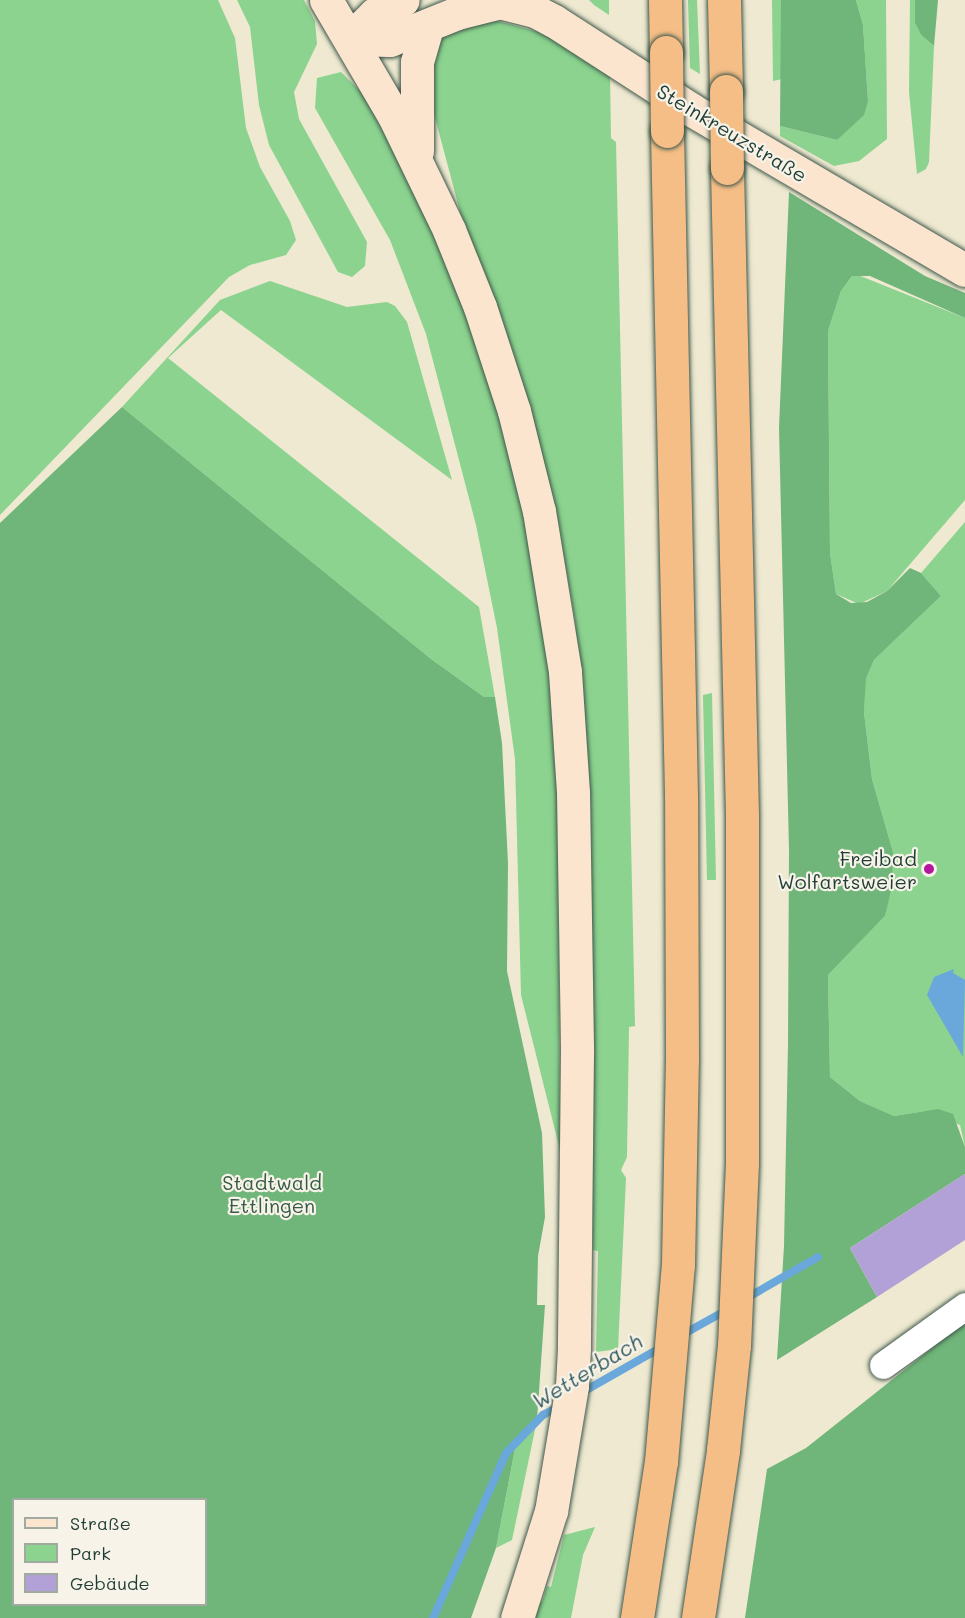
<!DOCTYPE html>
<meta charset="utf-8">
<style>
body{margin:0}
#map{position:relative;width:965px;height:1618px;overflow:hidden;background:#eee9d0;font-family:Mali,sans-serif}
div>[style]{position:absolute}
.green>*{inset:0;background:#8bd38e}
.forest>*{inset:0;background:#70b579}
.water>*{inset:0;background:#6aa8dc}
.stream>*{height:8px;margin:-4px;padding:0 4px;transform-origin:4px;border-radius:4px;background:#6aa8dc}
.building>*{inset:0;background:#b2a1d6}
.roads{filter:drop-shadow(0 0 2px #3e574b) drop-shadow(0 0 2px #3e574b)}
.street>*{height:27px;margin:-13.5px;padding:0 13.5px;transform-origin:13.5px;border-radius:13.5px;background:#fff}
.secondary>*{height:33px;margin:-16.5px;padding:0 16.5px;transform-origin:16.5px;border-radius:16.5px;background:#fbe5cf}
.highway>*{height:33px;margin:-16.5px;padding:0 16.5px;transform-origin:16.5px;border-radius:16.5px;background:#f6be87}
.bridges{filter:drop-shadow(0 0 2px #3e574b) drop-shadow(0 0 2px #3e574b)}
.highway-bridge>*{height:33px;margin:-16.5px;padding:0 16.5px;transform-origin:16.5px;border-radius:16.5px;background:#f6be87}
.dots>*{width:16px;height:16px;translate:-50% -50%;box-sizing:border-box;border:3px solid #f7f3e8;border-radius:50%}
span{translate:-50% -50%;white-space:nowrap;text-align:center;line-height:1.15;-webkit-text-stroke:4.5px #f7f3e8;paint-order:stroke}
.street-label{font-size:20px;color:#1f3d34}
.poi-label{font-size:20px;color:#1f3d34}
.right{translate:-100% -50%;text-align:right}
.park-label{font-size:20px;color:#355b46}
.water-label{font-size:21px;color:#32585e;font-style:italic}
.legend{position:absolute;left:12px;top:1498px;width:195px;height:108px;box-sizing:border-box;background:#f7f3e8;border:2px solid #a1aaa0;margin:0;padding:8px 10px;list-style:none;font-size:18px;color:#1f3d34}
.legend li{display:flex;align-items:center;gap:12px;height:30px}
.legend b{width:30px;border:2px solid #a1aaa0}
</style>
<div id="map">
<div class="green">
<div style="clip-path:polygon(0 0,218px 0,235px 38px,246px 128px,260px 167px,290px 221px,296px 240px,286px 255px,250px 265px,229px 277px,0 515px)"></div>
<div style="clip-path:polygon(237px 0,304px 0,315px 21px,317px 44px,294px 92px,299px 119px,367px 242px,365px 266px,352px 277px,338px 272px,269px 145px,259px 105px,250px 27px)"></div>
<div style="clip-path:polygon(589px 0,609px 0,609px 15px,594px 5px)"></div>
<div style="clip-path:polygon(688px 0,697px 0,700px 74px,690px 68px)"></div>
<div style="clip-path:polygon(772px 0,781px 0,782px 79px,773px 81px)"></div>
<div style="clip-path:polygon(856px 0,886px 0,887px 139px,859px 161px,834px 166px,780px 136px,780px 126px,837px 140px,868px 101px,863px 25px)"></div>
<div style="clip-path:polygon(910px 0,915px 0,915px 23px,921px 35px,934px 46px,929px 162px,926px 169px,917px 174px,909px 92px)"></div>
<div style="clip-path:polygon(494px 20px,546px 34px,610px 74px,611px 138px,616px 142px,635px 1026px,629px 1027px,627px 1157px,621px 1170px,626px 1178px,618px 1349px,596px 1352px,598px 1251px,593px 1250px,581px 686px,575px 621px,558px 521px,535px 427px,466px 234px,425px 80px,428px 53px,445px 32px)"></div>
<div style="clip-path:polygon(341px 72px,361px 92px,402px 164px,452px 270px,512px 452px,540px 587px,558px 766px,560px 1150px,521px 995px,515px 759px,497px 628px,476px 525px,426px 334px,390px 240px,315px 108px,317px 78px)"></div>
<div style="clip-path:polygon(858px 275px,965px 318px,965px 500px,887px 591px,859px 604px,836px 594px,830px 553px,828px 331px,841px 291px,852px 276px)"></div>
<div style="clip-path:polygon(270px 281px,347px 307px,387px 302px,395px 306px,407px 322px,452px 480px,221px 310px,168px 358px,479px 607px,495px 697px,484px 697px,431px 659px,122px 407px,220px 300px)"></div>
<div style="clip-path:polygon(965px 522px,965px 1147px,960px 1125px,926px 1111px,894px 1116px,860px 1101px,830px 1077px,828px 975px,885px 916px,893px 852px,872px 779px,864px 712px,865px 678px,874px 660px,941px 596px,921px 573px)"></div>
<div style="clip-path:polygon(712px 693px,716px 880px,707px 880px,703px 695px)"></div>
<div style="clip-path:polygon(537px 1420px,512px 1540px,496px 1548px,517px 1438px)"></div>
<div style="clip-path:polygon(595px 1527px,583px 1555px,571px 1618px,531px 1618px,537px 1600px,542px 1602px,547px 1586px,551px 1587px,564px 1535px)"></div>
</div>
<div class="forest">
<div style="clip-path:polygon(781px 0,856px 0,863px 25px,868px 101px,864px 115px,837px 140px,780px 126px)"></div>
<div style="clip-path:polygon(915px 0,938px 0,934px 46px,921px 35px,915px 23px)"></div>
<div style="clip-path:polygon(789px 192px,925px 276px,965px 293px,965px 318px,870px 276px,852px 276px,841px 291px,828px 331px,830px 553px,836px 594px,851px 603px,867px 602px,887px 591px,910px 568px,921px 573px,941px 596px,874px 660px,866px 678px,864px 712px,872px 779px,893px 852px,892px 886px,885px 916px,828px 975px,830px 1077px,860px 1101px,894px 1116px,938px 1109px,953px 1114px,965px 1147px,965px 1174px,850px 1248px,877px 1297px,777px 1360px,784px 1246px,788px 1044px,789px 850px,779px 428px)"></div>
<div style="clip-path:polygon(evenodd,122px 407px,431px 659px,484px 697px,495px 697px,502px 743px,508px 863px,507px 971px,542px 1133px,545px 1217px,538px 1256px,537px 1305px,545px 1305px,537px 1420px,517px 1438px,496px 1548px,471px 1618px,0 1618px,0 523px,122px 407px,14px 1500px,206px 1500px,206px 1604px,14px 1604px,14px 1500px)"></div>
<div style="clip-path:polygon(965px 1322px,965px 1618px,745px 1618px,767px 1469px,806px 1448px)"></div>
</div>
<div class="water">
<div style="clip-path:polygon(954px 969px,953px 973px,965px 980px,963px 1057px,927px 995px,934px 977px)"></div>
</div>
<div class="stream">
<div style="left:745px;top:1299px;width:84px;rotate:-29.9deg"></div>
<div style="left:680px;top:1336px;width:54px;rotate:-29deg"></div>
<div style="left:581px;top:1393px;width:93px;rotate:-29.6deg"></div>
<div style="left:433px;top:1618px;width:180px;rotate:-66.1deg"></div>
<div style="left:506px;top:1453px;width:53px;rotate:-45.8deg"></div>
<div style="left:543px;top:1415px;width:17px;rotate:-28deg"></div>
</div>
<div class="building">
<div style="clip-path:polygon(965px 1174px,965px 1240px,877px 1297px,850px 1248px)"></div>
</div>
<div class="roads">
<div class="street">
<div style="left:883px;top:1365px;width:101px;rotate:-35.7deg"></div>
</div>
<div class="secondary">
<div style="left:326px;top:0;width:134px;rotate:59.6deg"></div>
<div style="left:394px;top:116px;width:127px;rotate:64.2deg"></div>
<div style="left:449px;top:230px;width:83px;rotate:68.1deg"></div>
<div style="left:480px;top:307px;width:109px;rotate:71.9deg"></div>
<div style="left:514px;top:411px;width:103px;rotate:76deg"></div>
<div style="left:539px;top:511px;width:163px;rotate:80.8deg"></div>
<div style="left:565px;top:672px;width:120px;rotate:86.2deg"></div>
<div style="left:573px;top:792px;width:261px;rotate:89.1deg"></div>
<div style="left:577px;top:1053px;width:295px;rotate:90.6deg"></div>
<div style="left:574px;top:1348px;width:38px;rotate:93deg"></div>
<div style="left:572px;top:1386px;width:127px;rotate:99.5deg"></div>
<div style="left:551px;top:1511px;width:112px;rotate:107.6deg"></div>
<div style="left:491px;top:0;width:45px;rotate:14deg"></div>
<div style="left:535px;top:11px;width:21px;rotate:28deg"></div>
<div style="left:554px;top:21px;width:164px;rotate:32.8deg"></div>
<div style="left:692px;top:110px;width:316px;rotate:30.4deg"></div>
<div style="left:350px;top:39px;width:40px;rotate:1.4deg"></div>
<div style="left:390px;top:40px;width:72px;rotate:-21.9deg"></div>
<div style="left:457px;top:13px;width:41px;rotate:-14deg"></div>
<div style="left:350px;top:39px;width:35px;rotate:-45deg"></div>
<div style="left:375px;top:14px;width:31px;rotate:-27deg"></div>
<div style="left:417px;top:151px;width:89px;rotate:-90deg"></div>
<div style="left:417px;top:62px;width:37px;rotate:-74deg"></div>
</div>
<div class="highway">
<div style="left:665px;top:0;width:52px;rotate:88.9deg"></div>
<div style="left:724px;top:0;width:91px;rotate:88.7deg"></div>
<div style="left:637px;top:1618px;width:158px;rotate:-81.3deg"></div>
<div style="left:661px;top:1462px;width:198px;rotate:-85.1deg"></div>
<div style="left:678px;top:1265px;width:205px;rotate:-88.9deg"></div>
<div style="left:682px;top:1060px;width:265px;rotate:-90.2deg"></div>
<div style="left:681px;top:795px;width:664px;rotate:-91.21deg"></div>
<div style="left:698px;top:1618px;width:170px;rotate:-81.5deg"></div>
<div style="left:723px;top:1450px;width:105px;rotate:-84deg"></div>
<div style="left:734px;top:1346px;width:183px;rotate:-87.5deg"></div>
<div style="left:742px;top:1163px;width:347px;rotate:-90deg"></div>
<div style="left:742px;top:816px;width:648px;rotate:-91.33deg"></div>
</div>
</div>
<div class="bridges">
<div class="highway-bridge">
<div style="left:666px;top:52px;width:79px;rotate:89.3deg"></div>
<div style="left:726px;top:91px;width:77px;rotate:89.3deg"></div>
</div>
</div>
<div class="dots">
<div style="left:929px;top:869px;background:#b5179e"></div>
</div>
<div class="street-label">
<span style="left:732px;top:133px;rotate:31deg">Steinkreuzstraße</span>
</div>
<div class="poi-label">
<span class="right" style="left:917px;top:870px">Freibad<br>Wolfartsweier</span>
</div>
<div class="park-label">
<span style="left:272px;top:1194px">Stadtwald<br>Ettlingen</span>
</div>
<div class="water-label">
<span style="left:587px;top:1371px;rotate:-31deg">Wetterbach</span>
</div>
<ul class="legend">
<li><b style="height:8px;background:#fbe5cf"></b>Straße</li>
<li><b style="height:16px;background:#8bd38e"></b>Park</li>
<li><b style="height:16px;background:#b2a1d6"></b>Gebäude</li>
</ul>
</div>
